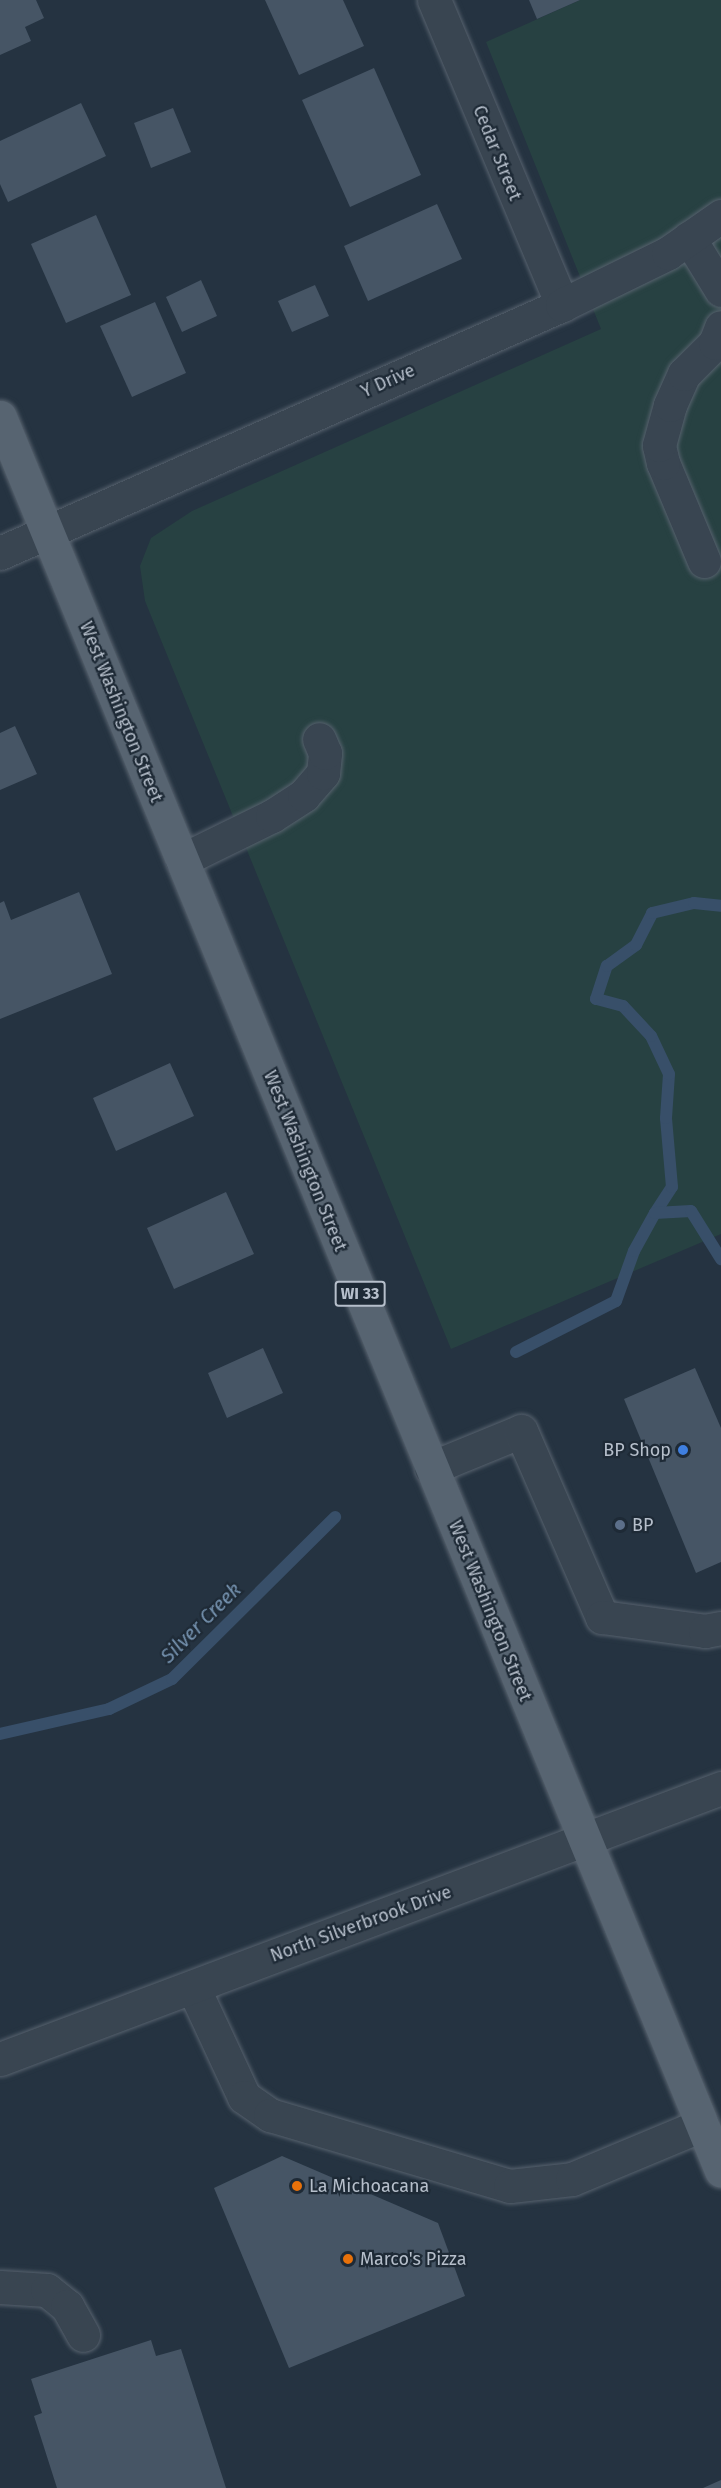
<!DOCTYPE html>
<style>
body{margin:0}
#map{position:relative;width:721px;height:2488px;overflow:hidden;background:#253341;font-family:"Fira Sans",sans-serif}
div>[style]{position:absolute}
.green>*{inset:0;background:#274142}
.stream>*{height:12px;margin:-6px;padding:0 6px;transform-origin:6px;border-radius:6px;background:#384f69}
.building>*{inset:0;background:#465565}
.roads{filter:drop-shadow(0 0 2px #57626e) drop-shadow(0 0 2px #57626e)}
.minor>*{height:33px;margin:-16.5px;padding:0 16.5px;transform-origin:16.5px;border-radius:16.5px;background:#394551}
.major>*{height:33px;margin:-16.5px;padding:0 16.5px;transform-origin:16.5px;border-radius:16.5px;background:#576471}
.dots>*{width:16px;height:16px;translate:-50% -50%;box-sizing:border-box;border:3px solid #1e2a36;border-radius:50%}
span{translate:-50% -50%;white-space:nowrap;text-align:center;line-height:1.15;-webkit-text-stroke:4.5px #1e2a36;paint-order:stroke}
.shield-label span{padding:2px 4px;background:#1e2a36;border:2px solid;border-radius:4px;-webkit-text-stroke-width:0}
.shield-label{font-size:16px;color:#b6bfcb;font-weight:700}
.street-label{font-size:18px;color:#b6bfcb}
.poi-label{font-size:18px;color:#b6bfcb}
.right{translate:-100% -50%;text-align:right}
.left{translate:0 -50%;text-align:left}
.water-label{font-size:20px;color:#7592af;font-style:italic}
</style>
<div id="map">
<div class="green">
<div style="clip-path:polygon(580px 0,721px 0,721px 1234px,451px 1349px,145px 601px,140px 566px,151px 538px,192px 511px,601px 329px,486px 42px)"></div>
</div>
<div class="stream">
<div style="left:655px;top:1213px;width:31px;rotate:-57deg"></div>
<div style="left:672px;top:1187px;width:69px;rotate:-95deg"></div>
<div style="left:666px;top:1118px;width:44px;rotate:-86.1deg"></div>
<div style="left:669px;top:1074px;width:42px;rotate:-115.3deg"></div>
<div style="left:651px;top:1036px;width:41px;rotate:-133deg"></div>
<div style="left:623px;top:1006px;width:28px;rotate:-165deg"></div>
<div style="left:596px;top:999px;width:35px;rotate:-72deg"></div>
<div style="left:607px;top:966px;width:36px;rotate:-36deg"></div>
<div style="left:636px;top:945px;width:36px;rotate:-63deg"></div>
<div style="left:652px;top:913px;width:43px;rotate:-13.4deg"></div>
<div style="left:694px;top:903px;width:27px;rotate:6deg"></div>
<div style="left:516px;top:1352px;width:112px;rotate:-27deg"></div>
<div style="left:616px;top:1301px;width:53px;rotate:-70.2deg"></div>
<div style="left:634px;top:1251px;width:43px;rotate:-61.1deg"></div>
<div style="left:655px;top:1213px;width:36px;rotate:-3deg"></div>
<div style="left:691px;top:1211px;width:57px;rotate:58deg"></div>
<div style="left:0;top:1734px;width:112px;rotate:-12.9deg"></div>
<div style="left:109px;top:1709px;width:70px;rotate:-25.5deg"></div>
<div style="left:172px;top:1679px;width:230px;rotate:-44.8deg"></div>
</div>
<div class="building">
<div style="clip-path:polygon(0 0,36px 0,44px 18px,25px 27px,31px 41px,0 55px)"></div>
<div style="clip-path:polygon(265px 0,343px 0,364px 46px,299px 75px)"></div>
<div style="clip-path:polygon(529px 0,580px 0,537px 19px)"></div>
<div style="clip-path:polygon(374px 68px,421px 175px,350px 207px,302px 100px)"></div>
<div style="clip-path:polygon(81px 103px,106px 156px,8px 202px,0 184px,0 141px)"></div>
<div style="clip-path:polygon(173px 108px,191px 152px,151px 168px,134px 123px)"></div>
<div style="clip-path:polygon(437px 204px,462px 259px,368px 301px,344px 246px)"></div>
<div style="clip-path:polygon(96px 215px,131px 295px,66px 323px,31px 244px)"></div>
<div style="clip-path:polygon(201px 280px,217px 316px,182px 332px,166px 297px)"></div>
<div style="clip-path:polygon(315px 285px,329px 316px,292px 332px,278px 301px)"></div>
<div style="clip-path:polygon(155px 302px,186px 373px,132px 397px,100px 326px)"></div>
<div style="clip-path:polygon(15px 726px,37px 774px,0 790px,0 733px)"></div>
<div style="clip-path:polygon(79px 892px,112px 974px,0 1019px,0 903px,4px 901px,11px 920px)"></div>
<div style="clip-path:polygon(170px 1063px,194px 1116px,116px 1151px,93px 1098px)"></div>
<div style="clip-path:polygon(226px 1192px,254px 1254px,174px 1289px,147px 1228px)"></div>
<div style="clip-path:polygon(263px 1348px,283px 1393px,227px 1418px,208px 1373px)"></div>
<div style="clip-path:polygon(695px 1368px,721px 1428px,721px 1562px,696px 1573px,624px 1399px)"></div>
<div style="clip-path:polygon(282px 2156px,438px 2223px,465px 2296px,289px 2368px,214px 2188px)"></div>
<div style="clip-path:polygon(151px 2340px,156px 2356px,181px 2349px,226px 2488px,57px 2488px,34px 2416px,42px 2413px,31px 2379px)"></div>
<div style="clip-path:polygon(721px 2480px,721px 2488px,703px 2488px)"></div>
</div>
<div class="roads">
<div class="minor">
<div style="left:434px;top:0;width:331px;rotate:67.2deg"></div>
<div style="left:689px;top:238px;width:61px;rotate:58.4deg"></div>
<div style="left:0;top:553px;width:614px;rotate:-23.81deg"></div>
<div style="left:562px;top:305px;width:118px;rotate:-26.1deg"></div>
<div style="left:668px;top:253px;width:65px;rotate:-34.9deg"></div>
<div style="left:704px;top:561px;width:106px;rotate:-112.7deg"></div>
<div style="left:663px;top:463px;width:18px;rotate:-103deg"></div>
<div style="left:659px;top:445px;width:41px;rotate:-74.6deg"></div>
<div style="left:670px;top:405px;width:34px;rotate:-66deg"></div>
<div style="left:684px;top:374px;width:44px;rotate:-45deg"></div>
<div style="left:715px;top:343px;width:17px;rotate:-69deg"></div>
<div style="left:182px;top:860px;width:100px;rotate:-26.1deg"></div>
<div style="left:272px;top:816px;width:38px;rotate:-33deg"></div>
<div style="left:304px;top:795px;width:29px;rotate:-49deg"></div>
<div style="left:323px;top:773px;width:20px;rotate:-84deg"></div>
<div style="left:325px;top:753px;width:15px;rotate:-113deg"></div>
<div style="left:431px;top:1468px;width:97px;rotate:-22.3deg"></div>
<div style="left:521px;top:1431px;width:203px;rotate:66.5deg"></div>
<div style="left:602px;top:1617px;width:104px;rotate:7.7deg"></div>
<div style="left:705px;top:1631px;width:16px;rotate:-11deg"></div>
<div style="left:193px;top:1987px;width:121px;rotate:65.1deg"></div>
<div style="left:244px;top:2097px;width:32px;rotate:35deg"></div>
<div style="left:270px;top:2115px;width:250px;rotate:16.5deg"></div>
<div style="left:510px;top:2186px;width:62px;rotate:-6.4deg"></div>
<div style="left:572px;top:2179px;width:141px;rotate:-22.6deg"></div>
<div style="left:0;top:2059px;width:770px;rotate:-20.6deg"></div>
<div style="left:0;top:2287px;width:47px;rotate:3.7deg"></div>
<div style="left:47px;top:2290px;width:26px;rotate:39deg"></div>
<div style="left:67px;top:2306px;width:33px;rotate:61deg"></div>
</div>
<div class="major">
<div style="left:0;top:417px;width:1896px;rotate:67.65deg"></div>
</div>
</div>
<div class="dots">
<div style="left:683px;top:1450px;background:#3f7fe0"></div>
<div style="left:620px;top:1525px;background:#5c6f8a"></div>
<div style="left:297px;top:2186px;background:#e8710a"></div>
<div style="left:348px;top:2259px;background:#e8710a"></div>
</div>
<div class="shield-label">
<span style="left:360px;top:1294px">WI 33</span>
</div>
<div class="street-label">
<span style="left:497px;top:153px;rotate:68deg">Cedar Street</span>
<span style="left:388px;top:381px;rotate:-24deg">Y Drive</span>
<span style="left:121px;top:712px;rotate:68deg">West Washington Street</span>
<span style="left:305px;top:1161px;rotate:68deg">West Washington Street</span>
<span style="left:490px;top:1611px;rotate:68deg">West Washington Street</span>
<span style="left:361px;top:1924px;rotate:-20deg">North Silverbrook Drive</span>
</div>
<div class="poi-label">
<span class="right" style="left:671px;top:1450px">BP Shop</span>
<span class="left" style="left:632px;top:1525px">BP</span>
<span class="left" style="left:309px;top:2186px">La Michoacana</span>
<span class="left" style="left:360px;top:2259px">Marco's Pizza</span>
</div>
<div class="water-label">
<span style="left:201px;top:1623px;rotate:-45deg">Silver Creek</span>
</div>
</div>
